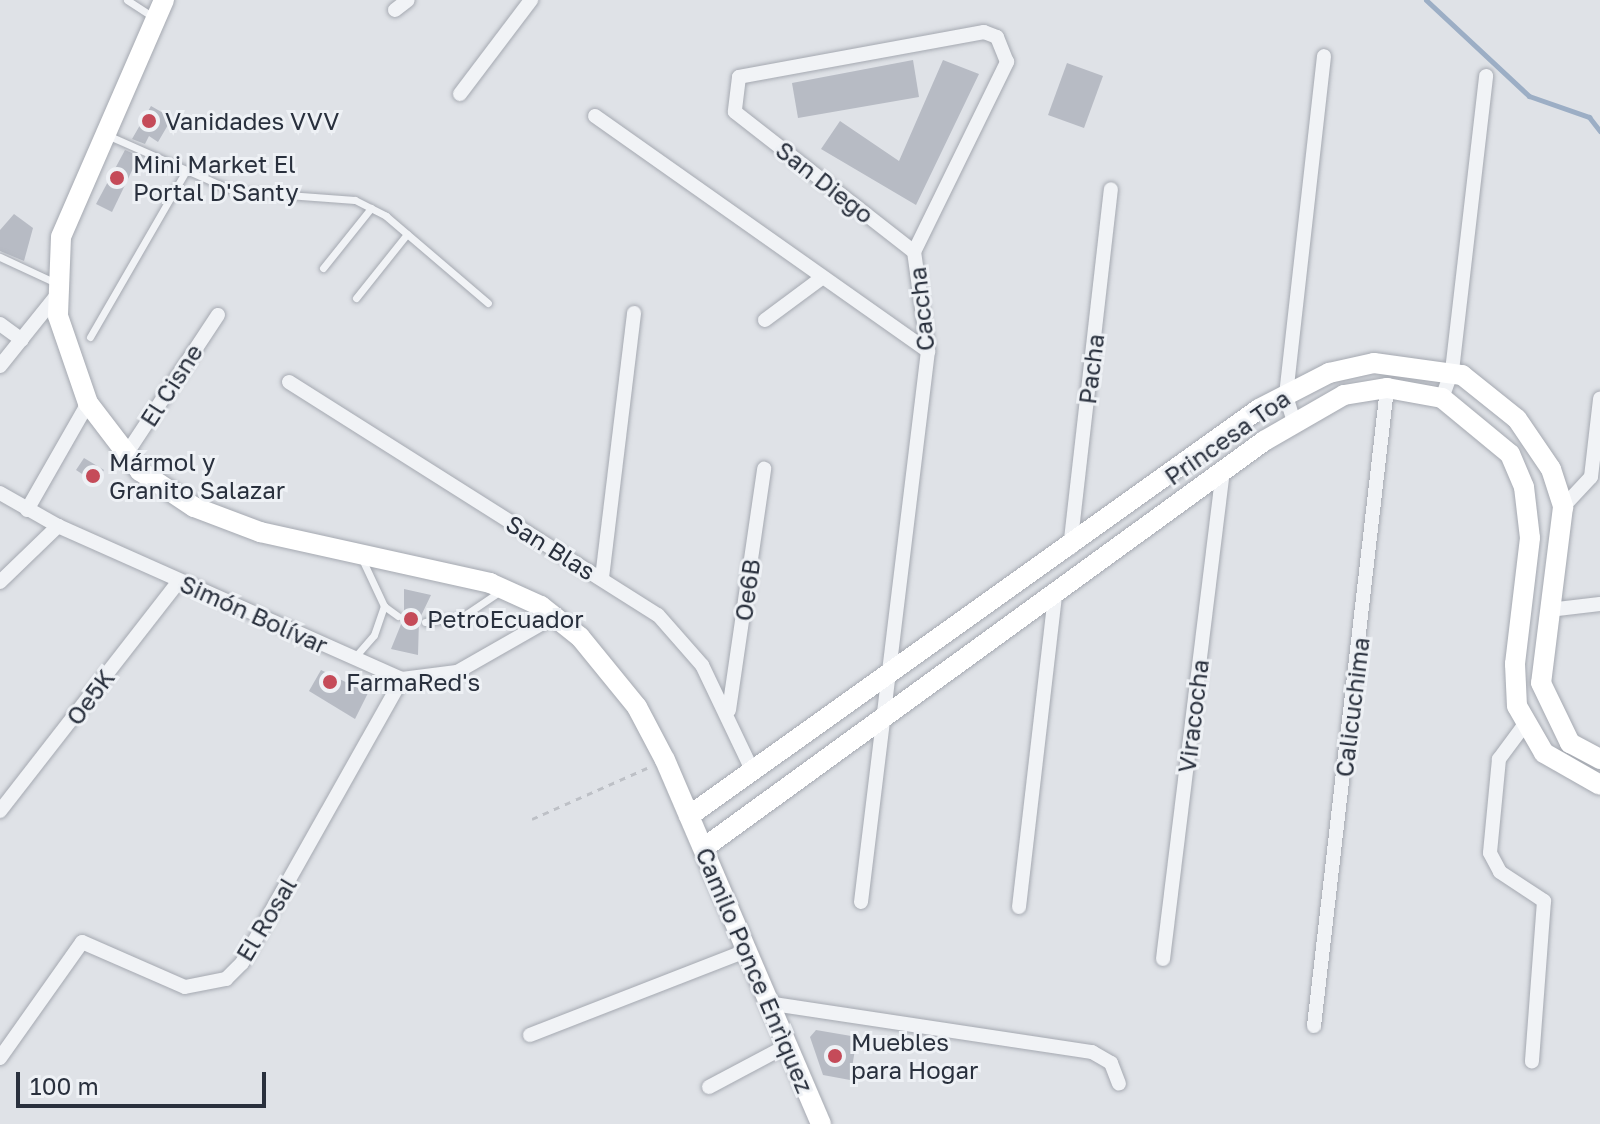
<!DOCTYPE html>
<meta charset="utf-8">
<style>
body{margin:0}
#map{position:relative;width:1600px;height:1124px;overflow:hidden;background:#dfe2e7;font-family:"Golos Text",sans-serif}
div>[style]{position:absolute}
.stream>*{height:5px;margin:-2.5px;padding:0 2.5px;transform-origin:2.5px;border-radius:2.5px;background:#9caec5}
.building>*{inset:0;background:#b7bbc4}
.path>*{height:3px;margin-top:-1.5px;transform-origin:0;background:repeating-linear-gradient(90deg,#bdc0c6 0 6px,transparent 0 12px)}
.roads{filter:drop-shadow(0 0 2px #a5a9b1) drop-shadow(0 0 2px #a5a9b1)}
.lane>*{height:7px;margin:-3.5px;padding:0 3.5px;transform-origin:3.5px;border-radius:3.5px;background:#f1f3f6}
.street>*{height:14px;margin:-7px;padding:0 7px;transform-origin:7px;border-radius:7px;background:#f1f3f6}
.secondary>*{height:20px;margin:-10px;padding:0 10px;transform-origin:10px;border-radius:10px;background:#fff}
.dots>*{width:22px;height:22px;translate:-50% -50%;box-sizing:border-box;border:4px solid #eef1f5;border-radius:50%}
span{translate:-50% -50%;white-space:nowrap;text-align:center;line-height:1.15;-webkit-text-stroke:6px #eef1f5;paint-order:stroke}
.poi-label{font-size:24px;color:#29303d}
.left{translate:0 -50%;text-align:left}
.street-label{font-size:24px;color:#29303d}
.scale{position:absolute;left:16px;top:1072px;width:250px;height:36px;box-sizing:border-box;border:4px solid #29303d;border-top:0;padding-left:10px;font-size:24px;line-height:28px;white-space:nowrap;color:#29303d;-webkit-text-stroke:6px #eef1f5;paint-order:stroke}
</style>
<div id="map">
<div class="stream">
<div style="left:1426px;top:0;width:141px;rotate:43deg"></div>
<div style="left:1529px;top:96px;width:64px;rotate:19.3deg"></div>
<div style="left:1589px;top:117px;width:18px;rotate:52deg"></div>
</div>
<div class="building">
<div style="clip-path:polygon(913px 60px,919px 97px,798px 118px,792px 83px)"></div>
<div style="clip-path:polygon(943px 60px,979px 74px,916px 205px,821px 149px,840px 121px,899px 161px)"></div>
<div style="clip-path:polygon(1067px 63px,1103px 76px,1084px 128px,1048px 115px)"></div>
<div style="clip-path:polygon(151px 106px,172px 118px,158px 142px,149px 136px,145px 144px,132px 139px)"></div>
<div style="clip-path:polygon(125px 150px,139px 156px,112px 212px,96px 204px)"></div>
<div style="clip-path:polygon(14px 214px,33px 228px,24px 261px,0 251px,0 230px)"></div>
<div style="clip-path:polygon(84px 458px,104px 470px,96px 483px,76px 470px)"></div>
<div style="clip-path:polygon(404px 589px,431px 595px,419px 620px,418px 655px,391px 649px,404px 617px)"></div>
<div style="clip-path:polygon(321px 670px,368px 693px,355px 719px,309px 691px)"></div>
<div style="clip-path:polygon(816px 1030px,857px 1037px,850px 1080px,823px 1075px,810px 1037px)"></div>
</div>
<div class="path">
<div style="left:532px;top:819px;width:126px;rotate:-23.9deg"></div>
</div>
<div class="roads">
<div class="lane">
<div style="left:127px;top:0;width:33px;rotate:33deg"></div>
<div style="left:107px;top:135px;width:139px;rotate:23.8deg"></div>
<div style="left:234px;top:191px;width:121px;rotate:4.3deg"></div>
<div style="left:355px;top:200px;width:35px;rotate:27deg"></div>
<div style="left:386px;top:216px;width:134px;rotate:40.5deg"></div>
<div style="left:0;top:257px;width:62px;rotate:24.9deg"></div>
<div style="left:323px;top:268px;width:77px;rotate:-51.3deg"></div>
<div style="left:356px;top:298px;width:82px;rotate:-51.4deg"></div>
<div style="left:90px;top:337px;width:192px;rotate:-60deg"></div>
<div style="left:362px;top:559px;width:52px;rotate:64.9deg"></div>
<div style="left:384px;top:606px;width:17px;rotate:36deg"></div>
<div style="left:425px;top:622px;width:37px;rotate:-8deg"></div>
<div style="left:462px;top:617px;width:48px;rotate:-34deg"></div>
<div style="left:354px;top:658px;width:30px;rotate:-49deg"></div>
<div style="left:374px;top:635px;width:31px;rotate:-71deg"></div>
</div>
<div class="street">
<div style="left:395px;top:10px;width:16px;rotate:-38deg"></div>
<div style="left:460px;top:94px;width:118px;rotate:-52.9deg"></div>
<div style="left:595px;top:116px;width:408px;rotate:35.2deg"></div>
<div style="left:765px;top:320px;width:72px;rotate:-36.6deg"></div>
<div style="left:0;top:324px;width:27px;rotate:36deg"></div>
<div style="left:0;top:366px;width:90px;rotate:-51.3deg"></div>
<div style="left:289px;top:382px;width:436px;rotate:32.3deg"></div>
<div style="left:658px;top:615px;width:67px;rotate:48.7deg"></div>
<div style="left:702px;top:665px;width:116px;rotate:64.5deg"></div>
<div style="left:1442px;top:398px;width:29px;rotate:-70deg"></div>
<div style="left:1452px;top:371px;width:297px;rotate:-83.4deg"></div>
<div style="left:1294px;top:422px;width:28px;rotate:-107deg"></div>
<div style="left:1286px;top:395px;width:341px;rotate:-83.6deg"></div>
<div style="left:125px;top:456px;width:169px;rotate:-56.6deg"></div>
<div style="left:0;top:493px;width:67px;rotate:29.6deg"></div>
<div style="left:58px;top:526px;width:376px;rotate:24deg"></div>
<div style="left:402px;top:679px;width:55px;rotate:-7.3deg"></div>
<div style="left:457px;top:672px;width:113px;rotate:-29.7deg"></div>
<div style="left:1563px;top:507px;width:41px;rotate:-47deg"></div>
<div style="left:1591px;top:477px;width:79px;rotate:-83.4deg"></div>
<div style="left:27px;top:510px;width:123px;rotate:-60.3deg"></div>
<div style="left:1070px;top:548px;width:361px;rotate:-83.5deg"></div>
<div style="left:602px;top:578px;width:267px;rotate:-83.1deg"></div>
<div style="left:0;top:582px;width:81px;rotate:-44deg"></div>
<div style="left:1549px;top:610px;width:51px;rotate:-6.7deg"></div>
<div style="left:729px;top:710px;width:244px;rotate:-81.7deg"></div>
<div style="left:1525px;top:724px;width:44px;rotate:126.6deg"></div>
<div style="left:1499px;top:759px;width:94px;rotate:95.5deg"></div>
<div style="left:1490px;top:853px;width:21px;rotate:62deg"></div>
<div style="left:1500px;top:872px;width:53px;rotate:33.4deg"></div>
<div style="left:1544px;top:901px;width:161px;rotate:94.3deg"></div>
<div style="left:0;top:811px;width:291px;rotate:-52.1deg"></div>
<div style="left:861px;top:902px;width:555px;rotate:-83.07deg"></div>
<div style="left:928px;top:351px;width:100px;rotate:-98deg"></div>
<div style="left:914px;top:252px;width:212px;rotate:-63.9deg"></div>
<div style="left:1007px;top:62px;width:27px;rotate:-112deg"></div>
<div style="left:997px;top:37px;width:14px;rotate:-159deg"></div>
<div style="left:984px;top:32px;width:249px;rotate:169.6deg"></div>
<div style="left:739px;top:77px;width:35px;rotate:97deg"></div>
<div style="left:735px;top:112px;width:227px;rotate:38deg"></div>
<div style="left:1019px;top:907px;width:313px;rotate:-83.4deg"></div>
<div style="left:1163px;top:959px;width:490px;rotate:-83deg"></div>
<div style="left:767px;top:1003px;width:329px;rotate:8.6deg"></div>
<div style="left:1092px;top:1052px;width:22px;rotate:30deg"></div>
<div style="left:1111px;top:1063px;width:22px;rotate:69deg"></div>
<div style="left:1314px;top:1026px;width:642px;rotate:-83.47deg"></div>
<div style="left:530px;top:1035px;width:232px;rotate:-21.3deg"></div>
<div style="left:0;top:1058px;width:142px;rotate:-54.7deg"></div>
<div style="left:82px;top:942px;width:112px;rotate:23.6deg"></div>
<div style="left:185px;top:987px;width:42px;rotate:-11deg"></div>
<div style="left:226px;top:979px;width:23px;rotate:-45deg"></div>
<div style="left:242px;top:963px;width:326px;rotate:-60.6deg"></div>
<div style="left:709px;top:1087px;width:87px;rotate:-28deg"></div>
</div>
<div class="secondary">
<div style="left:164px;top:0;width:258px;rotate:113.5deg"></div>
<div style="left:61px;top:237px;width:79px;rotate:92.2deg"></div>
<div style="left:58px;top:316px;width:92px;rotate:71deg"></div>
<div style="left:88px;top:403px;width:86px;rotate:52.6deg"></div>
<div style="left:140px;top:471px;width:65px;rotate:33.7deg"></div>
<div style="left:194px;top:507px;width:71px;rotate:20.7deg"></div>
<div style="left:260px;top:532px;width:236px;rotate:12.5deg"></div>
<div style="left:490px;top:583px;width:56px;rotate:24.3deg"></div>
<div style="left:541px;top:606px;width:50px;rotate:38.5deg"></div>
<div style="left:580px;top:637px;width:90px;rotate:50.8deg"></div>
<div style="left:637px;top:707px;width:60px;rotate:62.2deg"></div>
<div style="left:665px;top:760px;width:396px;rotate:66.8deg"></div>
<div style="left:689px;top:816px;width:700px;rotate:-35.53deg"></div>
<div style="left:1259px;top:409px;width:79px;rotate:-27.2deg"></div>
<div style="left:1329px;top:373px;width:46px;rotate:-12.5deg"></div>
<div style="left:1374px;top:363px;width:89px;rotate:7.8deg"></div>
<div style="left:1462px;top:375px;width:70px;rotate:38.7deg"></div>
<div style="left:1517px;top:419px;width:60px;rotate:55.8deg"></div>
<div style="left:1551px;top:469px;width:40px;rotate:72deg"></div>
<div style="left:1563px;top:507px;width:177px;rotate:97.1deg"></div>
<div style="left:1541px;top:683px;width:67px;rotate:64.2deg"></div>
<div style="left:1570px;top:743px;width:34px;rotate:28deg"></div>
<div style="left:705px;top:847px;width:691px;rotate:-35.99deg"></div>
<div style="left:1264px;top:441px;width:92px;rotate:-29.9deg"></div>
<div style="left:1344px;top:395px;width:44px;rotate:-9.2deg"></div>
<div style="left:1387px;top:388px;width:56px;rotate:10.3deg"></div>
<div style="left:1442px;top:398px;width:88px;rotate:39.5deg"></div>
<div style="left:1510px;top:454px;width:36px;rotate:67deg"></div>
<div style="left:1524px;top:487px;width:51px;rotate:83.3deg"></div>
<div style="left:1530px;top:538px;width:127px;rotate:96.8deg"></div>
<div style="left:1515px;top:664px;width:42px;rotate:87.3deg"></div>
<div style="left:1517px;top:706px;width:54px;rotate:60.1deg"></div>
<div style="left:1544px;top:753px;width:64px;rotate:29.7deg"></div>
</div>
</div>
<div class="dots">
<div style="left:149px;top:121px;background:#c54b59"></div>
<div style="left:117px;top:178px;background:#c54b59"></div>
<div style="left:93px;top:476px;background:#c54b59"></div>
<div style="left:411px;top:619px;background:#c54b59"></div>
<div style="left:330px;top:682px;background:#c54b59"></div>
<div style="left:835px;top:1056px;background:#c54b59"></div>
</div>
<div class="poi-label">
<span class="left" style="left:165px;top:121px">Vanidades VVV</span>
<span class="left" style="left:133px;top:178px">Mini Market El<br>Portal D'Santy</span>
<span class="left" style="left:109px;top:476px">Mármol y<br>Granito Salazar</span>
<span class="left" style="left:427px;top:619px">PetroEcuador</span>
<span class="left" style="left:346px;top:682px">FarmaRed's</span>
<span class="left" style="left:851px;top:1056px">Muebles<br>para Hogar</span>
</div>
<div class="street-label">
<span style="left:825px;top:182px;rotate:38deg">San Diego</span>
<span style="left:921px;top:309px;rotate:-96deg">Caccha</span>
<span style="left:1091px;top:369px;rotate:-83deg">Pacha</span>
<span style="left:171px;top:385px;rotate:-57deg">El Cisne</span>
<span style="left:1227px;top:437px;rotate:-35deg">Princesa Toa</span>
<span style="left:551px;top:547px;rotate:32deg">San Blas</span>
<span style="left:747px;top:590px;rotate:-82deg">Oe6B</span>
<span style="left:254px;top:614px;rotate:24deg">Simón Bolívar</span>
<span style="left:90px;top:697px;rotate:-53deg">Oe5K</span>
<span style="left:1352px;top:707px;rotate:-83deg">Calicuchima</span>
<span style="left:1193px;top:716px;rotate:-83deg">Viracocha</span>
<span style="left:266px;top:919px;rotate:-59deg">El Rosal</span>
<span style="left:755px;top:970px;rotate:67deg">Camilo Ponce Enrìquez</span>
</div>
<div class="scale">100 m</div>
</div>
